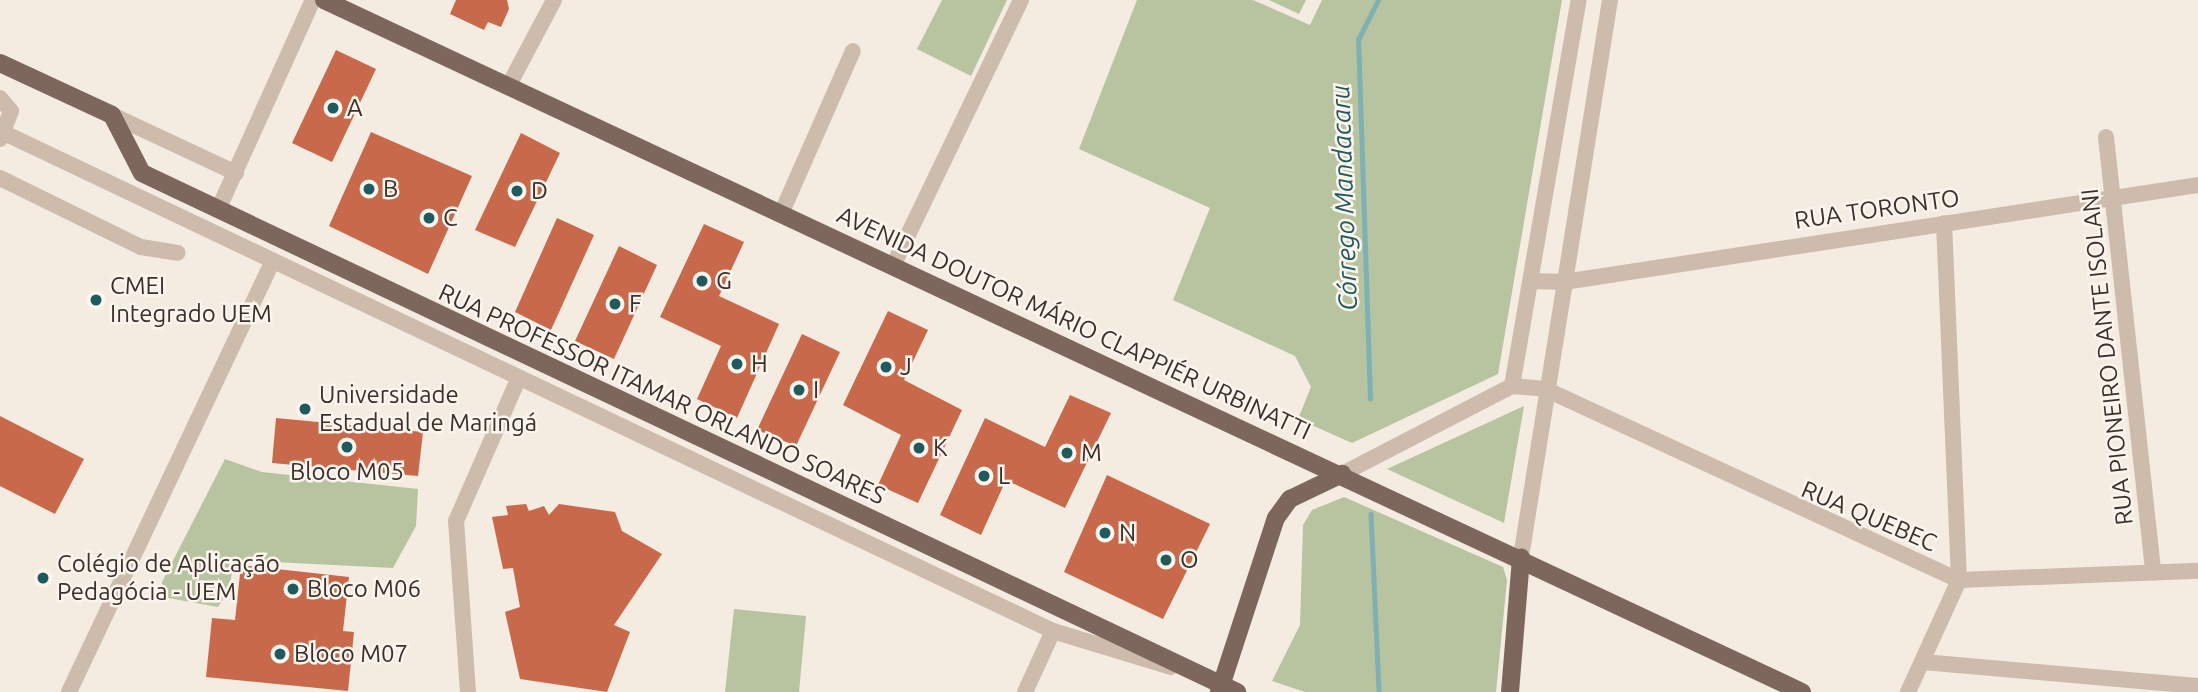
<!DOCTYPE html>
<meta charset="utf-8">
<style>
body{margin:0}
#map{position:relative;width:2198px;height:692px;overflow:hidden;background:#f4ebe1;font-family:Ubuntu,sans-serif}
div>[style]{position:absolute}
.green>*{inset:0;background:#b8c4a0}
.stream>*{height:4.5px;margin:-2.25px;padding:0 2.25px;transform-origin:2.25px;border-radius:2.25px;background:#7fb0b2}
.building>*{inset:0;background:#c8694b}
.minor>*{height:16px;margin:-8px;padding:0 8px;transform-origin:8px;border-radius:8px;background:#cdbbac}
.major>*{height:18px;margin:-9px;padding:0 9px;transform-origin:9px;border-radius:9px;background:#7d675c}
.dots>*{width:19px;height:19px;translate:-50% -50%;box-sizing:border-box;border:4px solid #fbf5ee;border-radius:50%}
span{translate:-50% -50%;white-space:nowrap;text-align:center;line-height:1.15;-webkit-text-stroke:5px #fbf5ee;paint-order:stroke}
.poi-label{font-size:24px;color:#3b302b}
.left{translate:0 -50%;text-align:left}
.street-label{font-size:24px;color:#3b302b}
.water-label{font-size:26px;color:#1f5a5e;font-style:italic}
</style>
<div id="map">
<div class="green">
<div style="clip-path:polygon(942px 0,1007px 0,971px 76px,917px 49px)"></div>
<div style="clip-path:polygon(1137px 0,1253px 0,1310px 25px,1322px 0,1562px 0,1498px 374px,1352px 443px,1298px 419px,1311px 387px,1295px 356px,1173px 300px,1210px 208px,1079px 149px)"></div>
<div style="clip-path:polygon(1269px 0,1306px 0,1299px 14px)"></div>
<div style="clip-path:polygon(1524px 406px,1504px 523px,1387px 469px)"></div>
<div style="clip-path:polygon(225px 459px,262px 472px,418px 489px,416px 526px,393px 568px,234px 560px,229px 591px,218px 607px,163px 597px,162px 582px)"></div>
<div style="clip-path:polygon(1344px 497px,1503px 567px,1507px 580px,1496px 692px,1305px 692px,1272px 681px,1300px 625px,1303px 525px,1312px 510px)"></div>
<div style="clip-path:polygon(734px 609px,806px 616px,799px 692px,725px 692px)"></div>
</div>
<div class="stream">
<div style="left:1370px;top:399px;width:359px;rotate:-91.9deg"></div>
<div style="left:1358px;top:40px;width:45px;rotate:-63.4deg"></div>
<div style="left:1371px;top:514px;width:178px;rotate:87.4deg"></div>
</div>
<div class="building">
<div style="clip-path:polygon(456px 0,507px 0,509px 9px,501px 27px,488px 22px,484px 30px,450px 14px)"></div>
<div style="clip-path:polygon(336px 50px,376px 69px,332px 162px,292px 143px)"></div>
<div style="clip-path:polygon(371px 132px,472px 176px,428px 274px,329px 226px)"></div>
<div style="clip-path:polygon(521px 133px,560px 153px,515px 247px,475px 230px)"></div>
<div style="clip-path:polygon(557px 218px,594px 235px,551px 330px,515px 312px)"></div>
<div style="clip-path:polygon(704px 224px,744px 242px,719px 296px,779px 324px,737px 418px,697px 399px,721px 346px,660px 317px)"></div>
<div style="clip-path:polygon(619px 246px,657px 265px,614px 359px,575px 341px)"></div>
<div style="clip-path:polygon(888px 311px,928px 330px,904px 380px,962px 410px,918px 503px,878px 485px,901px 435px,843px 405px)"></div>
<div style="clip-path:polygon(802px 334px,840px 352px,796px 446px,757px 430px)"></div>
<div style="clip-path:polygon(1070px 395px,1111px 413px,1065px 508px,1006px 480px,981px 535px,940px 515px,985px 418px,1045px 447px)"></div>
<div style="clip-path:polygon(0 416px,84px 459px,55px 514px,0 486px)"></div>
<div style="clip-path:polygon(276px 418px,423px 432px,418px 476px,272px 463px)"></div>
<div style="clip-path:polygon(1107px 475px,1210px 524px,1163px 619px,1064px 572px)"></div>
<div style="clip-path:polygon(526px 504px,529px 511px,544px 506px,549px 515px,559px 504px,615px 512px,622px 531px,662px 554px,614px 625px,630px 632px,607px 692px,520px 679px,505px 612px,520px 607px,513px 568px,503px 569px,492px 517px,508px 515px,506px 506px)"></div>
<div style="clip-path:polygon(241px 565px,349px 577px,343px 631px,354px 632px,348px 691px,206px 677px,212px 618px,235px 620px)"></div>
</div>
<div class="minor">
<div style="left:509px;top:85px;width:96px;rotate:-62.1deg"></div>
<div style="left:0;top:98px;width:17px;rotate:50deg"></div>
<div style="left:11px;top:111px;width:30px;rotate:111deg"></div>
<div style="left:112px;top:115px;width:137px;rotate:25.1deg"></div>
<div style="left:0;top:131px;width:1166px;rotate:25.4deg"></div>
<div style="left:1053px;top:631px;width:123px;rotate:17deg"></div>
<div style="left:2106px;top:137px;width:438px;rotate:83.8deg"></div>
<div style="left:0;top:178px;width:157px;rotate:26.1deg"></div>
<div style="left:141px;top:247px;width:37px;rotate:9deg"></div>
<div style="left:218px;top:210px;width:230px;rotate:-65.7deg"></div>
<div style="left:781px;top:214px;width:178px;rotate:-66.2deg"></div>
<div style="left:893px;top:266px;width:295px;rotate:-64.3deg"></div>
<div style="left:1532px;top:281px;width:32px;rotate:2deg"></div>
<div style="left:1564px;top:282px;width:641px;rotate:-8.7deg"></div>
<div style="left:1512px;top:386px;width:33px;rotate:5deg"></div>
<div style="left:1545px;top:389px;width:456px;rotate:24.8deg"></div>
<div style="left:1959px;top:580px;width:239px;rotate:-2.2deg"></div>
<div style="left:1342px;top:474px;width:191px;rotate:-27.4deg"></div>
<div style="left:1512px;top:386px;width:392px;rotate:-80.2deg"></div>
<div style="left:1521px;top:557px;width:564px;rotate:-80.92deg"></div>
<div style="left:1923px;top:662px;width:276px;rotate:5deg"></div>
<div style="left:69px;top:692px;width:476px;rotate:-64.7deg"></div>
<div style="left:468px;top:692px;width:171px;rotate:-94deg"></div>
<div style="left:456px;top:521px;width:154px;rotate:-66.3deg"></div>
<div style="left:1025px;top:692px;width:67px;rotate:-65.3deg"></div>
<div style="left:1908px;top:692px;width:123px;rotate:-65.5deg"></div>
<div style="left:1959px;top:580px;width:357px;rotate:-92.4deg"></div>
</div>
<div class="major">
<div style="left:324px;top:0;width:1632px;rotate:25.09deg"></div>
<div style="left:0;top:63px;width:123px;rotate:24.9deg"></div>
<div style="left:112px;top:115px;width:65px;rotate:62.7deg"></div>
<div style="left:142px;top:173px;width:1212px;rotate:25.36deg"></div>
<div style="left:1219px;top:692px;width:183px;rotate:-71.9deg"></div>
<div style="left:1276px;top:518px;width:24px;rotate:-54deg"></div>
<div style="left:1290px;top:499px;width:58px;rotate:-25.7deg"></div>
<div style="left:1510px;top:692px;width:135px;rotate:-85.3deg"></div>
</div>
<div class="dots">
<div style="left:333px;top:108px;background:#1f5a5e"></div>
<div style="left:369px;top:189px;background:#1f5a5e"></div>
<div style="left:517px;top:191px;background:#1f5a5e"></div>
<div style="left:429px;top:218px;background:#1f5a5e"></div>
<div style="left:702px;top:281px;background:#1f5a5e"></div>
<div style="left:96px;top:300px;background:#1f5a5e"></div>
<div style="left:615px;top:304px;background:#1f5a5e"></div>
<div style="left:737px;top:364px;background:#1f5a5e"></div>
<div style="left:886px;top:367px;background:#1f5a5e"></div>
<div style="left:799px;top:390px;background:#1f5a5e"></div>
<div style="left:305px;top:409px;background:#1f5a5e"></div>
<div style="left:347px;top:447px;background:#1f5a5e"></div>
<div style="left:919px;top:448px;background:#1f5a5e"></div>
<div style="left:1067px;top:453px;background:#1f5a5e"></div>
<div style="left:984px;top:476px;background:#1f5a5e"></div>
<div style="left:1105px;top:533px;background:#1f5a5e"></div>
<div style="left:1166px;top:560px;background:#1f5a5e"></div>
<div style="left:43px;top:578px;background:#1f5a5e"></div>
<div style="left:293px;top:589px;background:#1f5a5e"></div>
<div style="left:280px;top:654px;background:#1f5a5e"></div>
</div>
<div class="poi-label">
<span class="left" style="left:347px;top:108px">A</span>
<span class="left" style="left:383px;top:189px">B</span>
<span class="left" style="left:531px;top:191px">D</span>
<span class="left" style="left:443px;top:218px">C</span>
<span class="left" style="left:716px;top:281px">G</span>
<span class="left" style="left:110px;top:300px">CMEI<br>Integrado UEM</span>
<span class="left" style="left:629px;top:304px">F</span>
<span class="left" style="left:751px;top:364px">H</span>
<span class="left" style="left:900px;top:367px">J</span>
<span class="left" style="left:813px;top:390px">I</span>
<span class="left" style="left:319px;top:409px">Universidade<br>Estadual de Maringá</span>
<span class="left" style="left:933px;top:448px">K</span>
<span class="left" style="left:1081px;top:453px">M</span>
<span style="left:347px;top:472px">Bloco M05</span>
<span class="left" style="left:998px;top:476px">L</span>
<span class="left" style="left:1119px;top:533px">N</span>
<span class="left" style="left:1180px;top:560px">O</span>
<span class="left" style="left:57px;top:578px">Colégio de Aplicação<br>Pedagócia - UEM</span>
<span class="left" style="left:307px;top:589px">Bloco M06</span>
<span class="left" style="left:294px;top:654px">Bloco M07</span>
</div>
<div class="street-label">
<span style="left:1877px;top:209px;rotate:-8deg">RUA TORONTO</span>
<span style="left:1074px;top:323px;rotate:25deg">AVENIDA DOUTOR MÁRIO CLAPPIÉR URBINATTI</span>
<span style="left:2107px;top:357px;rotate:-96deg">RUA PIONEIRO DANTE ISOLANI</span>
<span style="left:662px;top:394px;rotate:25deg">RUA PROFESSOR ITAMAR ORLANDO SOARES</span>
<span style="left:1869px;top:516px;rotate:23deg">RUA QUEBEC</span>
</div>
<div class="water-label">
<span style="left:1344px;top:198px;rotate:-92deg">Córrego Mandacaru</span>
</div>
</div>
